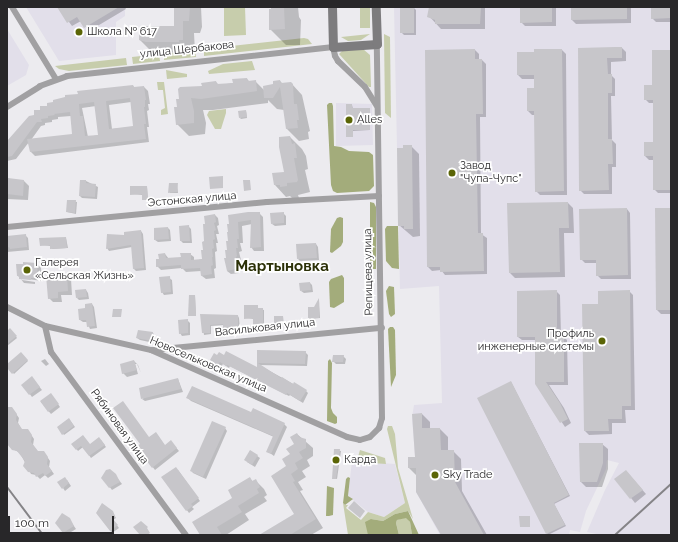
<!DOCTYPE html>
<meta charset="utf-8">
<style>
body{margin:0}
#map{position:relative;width:678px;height:542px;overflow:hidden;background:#ecebef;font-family:Raleway,sans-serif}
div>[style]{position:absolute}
.built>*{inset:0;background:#e2dfea}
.green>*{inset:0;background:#c7cdac}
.forest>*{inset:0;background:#a3ac7b}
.shadow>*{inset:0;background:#0003}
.building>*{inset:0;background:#c7c6ca}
.street>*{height:6px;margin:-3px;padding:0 3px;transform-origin:3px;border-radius:3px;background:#a1a0a2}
.secondary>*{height:9px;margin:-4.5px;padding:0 4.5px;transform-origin:4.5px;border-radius:4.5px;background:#7d7c7e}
.rail>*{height:2px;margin:-1px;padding:0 1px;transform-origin:1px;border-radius:1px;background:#858487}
.dots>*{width:11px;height:11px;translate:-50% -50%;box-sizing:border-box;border:2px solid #fff;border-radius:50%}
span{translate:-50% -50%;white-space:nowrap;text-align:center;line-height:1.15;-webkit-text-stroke:3.5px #fff;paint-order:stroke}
.poi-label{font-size:11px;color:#282729}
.left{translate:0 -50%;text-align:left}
.right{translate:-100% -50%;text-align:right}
.street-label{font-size:11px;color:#282729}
.district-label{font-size:15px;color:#2c3108;font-weight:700}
.frame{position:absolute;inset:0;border:8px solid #282729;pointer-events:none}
.scale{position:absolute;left:8px;top:516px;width:106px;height:18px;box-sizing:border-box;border:2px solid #282729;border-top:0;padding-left:5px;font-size:12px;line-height:14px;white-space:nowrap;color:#282729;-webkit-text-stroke:3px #fff;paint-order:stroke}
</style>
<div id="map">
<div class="built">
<div style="clip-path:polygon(26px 7px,128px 7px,125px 9px,125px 16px,116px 22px,116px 55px,59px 61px)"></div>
<div style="clip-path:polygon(394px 7px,671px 7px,671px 535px,601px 535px,587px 532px,605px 490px,619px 463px,607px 460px,606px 469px,586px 511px,580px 532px,570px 530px,569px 535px,440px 535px,416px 492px,416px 463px,408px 463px,408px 457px,415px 457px,412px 417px,414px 405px,442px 403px,439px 286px,400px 289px)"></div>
<div style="clip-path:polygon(7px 29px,29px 65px,26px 75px,7px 86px)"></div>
<div style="clip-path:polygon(336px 103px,372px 104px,373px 145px,336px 146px)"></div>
<div style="clip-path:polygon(352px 461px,395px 464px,405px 503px,384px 517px,368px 512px,348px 496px)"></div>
</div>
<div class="green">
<div style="clip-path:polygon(224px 7px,245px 7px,246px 35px,224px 36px)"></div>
<div style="clip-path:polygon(360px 7px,370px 7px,370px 28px,360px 28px)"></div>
<div style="clip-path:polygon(370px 34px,361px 40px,348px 41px,341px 37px)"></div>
<div style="clip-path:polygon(384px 34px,390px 37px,391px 118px,385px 113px)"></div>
<div style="clip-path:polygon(304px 38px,308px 39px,312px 44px,204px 56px,204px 49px)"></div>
<div style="clip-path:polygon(363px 49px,370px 55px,371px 87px,369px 87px,339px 54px,342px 51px)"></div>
<div style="clip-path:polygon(195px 50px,196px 57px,164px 60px,164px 54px)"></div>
<div style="clip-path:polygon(159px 54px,160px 61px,133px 64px,132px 57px)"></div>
<div style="clip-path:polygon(126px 58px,127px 65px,69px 71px,59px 69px,55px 66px)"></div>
<div style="clip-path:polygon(252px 61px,255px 70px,209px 74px,208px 71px,223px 64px)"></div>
<div style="clip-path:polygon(166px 70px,187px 74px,187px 77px,167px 79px)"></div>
<div style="clip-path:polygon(157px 82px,164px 82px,168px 114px,161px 115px,161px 110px,165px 108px,163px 90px,158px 90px)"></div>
<div style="clip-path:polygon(226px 109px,226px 113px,221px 129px,215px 129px,207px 115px,209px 111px)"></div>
<div style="clip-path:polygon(388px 426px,392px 426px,395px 434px,398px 468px,413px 519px,408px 511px,395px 514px,383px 521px,371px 519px,368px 535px,348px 535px,343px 503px,345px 505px,348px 505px,346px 508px,361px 520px,368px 512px,384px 517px,405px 503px,387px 429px)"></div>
<div style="clip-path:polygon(360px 450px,385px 458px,386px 464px,358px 462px,357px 460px)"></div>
<div style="clip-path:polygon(406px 517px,410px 522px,412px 535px,399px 535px,396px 523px,397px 520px)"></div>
</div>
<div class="forest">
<div style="clip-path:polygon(329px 103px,332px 103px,333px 106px,334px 146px,341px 147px,349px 151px,369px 152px,373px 155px,374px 186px,369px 191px,337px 193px,333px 191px,331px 185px,327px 105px)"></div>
<div style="clip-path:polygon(370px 202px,374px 203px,376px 207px,376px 269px,370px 269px)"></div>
<div style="clip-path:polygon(340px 217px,343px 218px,343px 242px,341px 246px,332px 253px,330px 252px,331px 229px,337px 218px)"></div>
<div style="clip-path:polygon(387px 226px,398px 226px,399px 269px,392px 268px,386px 261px,385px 229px)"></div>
<div style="clip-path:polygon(342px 275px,344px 278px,344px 302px,334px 308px,330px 307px,329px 282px,331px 279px)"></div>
<div style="clip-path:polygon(389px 286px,394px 287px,395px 314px,391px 317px,389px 314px,386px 291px)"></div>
<div style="clip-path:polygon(390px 327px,393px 327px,395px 330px,396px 375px,391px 387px,388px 329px)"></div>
<div style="clip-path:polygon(330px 359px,332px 363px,331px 408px,333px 413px,337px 417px,337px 423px,335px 424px,327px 421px,328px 361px)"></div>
<div style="clip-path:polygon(348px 477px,350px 478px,348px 496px,353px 499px,345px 505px,343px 503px,346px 479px)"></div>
<div style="clip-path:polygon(327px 486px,334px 488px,333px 515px,329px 516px,326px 516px)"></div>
<div style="clip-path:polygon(408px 511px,419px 535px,412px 535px,410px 522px,406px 518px,397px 520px,396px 523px,399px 535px,368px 535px,365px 522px,371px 519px,383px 521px,395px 514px)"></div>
</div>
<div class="shadow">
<div style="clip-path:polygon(58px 7px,125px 7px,126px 9px,89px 31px,81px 21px,72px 26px)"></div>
<div style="clip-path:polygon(175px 7px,201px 7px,202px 27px,200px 33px,194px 33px,195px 52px,190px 52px,190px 53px,158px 54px,152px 52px,140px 40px,175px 27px)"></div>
<div style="clip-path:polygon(272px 7px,298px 7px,299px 17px,301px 20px,300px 45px,286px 45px,270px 29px)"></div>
<div style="clip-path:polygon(430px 7px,485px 7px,485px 29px,441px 29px,428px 15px)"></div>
<div style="clip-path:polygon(521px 7px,556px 7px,556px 26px,525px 26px,521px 22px)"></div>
<div style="clip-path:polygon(572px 7px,631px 7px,631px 23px,576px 24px,572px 20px)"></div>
<div style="clip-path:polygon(652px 7px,671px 7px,671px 22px,656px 22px,652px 18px)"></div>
<div style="clip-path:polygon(414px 8px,416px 10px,416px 35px,404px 35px,401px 32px)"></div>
<div style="clip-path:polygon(622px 48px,626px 52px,626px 61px,611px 62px,611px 75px,615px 79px,615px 96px,611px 96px,612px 140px,616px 144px,616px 167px,612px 167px,612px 194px,584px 194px,580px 190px,579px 49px)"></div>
<div style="clip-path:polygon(475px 50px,479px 54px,479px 60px,482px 60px,486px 64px,486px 117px,480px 117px,481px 234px,487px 238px,487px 274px,445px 275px,441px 270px,432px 271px,428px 267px)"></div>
<div style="clip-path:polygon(562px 50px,566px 54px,567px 195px,540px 195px,536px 191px,535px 115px,532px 115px,528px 111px,528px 89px,535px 89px,535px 79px,522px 79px,518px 75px,535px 53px)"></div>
<div style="clip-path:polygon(671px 51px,671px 193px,658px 193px,654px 189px,654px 160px,649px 160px,645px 156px,654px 143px,654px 103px,649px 103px,645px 99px)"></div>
<div style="clip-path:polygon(247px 79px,250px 82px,255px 81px,264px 90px,280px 81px,283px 84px,291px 83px,302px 95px,310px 131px,308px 132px,309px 139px,299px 141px,287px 129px,284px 110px,277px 109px,268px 100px,268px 103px,213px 110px,203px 110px,206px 123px,205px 134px,189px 136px,177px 124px,178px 108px,203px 87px,216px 82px,219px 85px,234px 83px)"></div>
<div style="clip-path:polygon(evenodd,133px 86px,135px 88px,144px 87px,148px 91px,150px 104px,148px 104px,149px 110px,147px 111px,149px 127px,147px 127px,149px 142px,35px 156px,31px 152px,29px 142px,16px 159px,7px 161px,7px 142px,48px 106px,133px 86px,131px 102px,134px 127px,112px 129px,109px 105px,131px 102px,133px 86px,96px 106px,99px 135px,88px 137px,82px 108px,96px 106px,133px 86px,71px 116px,73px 135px,31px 140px,41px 126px,45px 125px,45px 123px,52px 122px,52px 120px,58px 119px,58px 117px,71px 116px)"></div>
<div style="clip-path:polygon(347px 105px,352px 105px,353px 109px,370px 110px,370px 130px,353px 131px,353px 137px,347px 137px)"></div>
<div style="clip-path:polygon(246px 111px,247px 118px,241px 119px,240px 118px)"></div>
<div style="clip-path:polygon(290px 137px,302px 149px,306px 156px,308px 169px,305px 170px,310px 192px,298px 195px,299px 198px,293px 199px,290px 196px,286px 197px,275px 185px,285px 172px)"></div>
<div style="clip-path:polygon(411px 146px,419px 154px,420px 236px,413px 237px,399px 225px,404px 149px)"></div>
<div style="clip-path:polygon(7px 179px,24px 181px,29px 186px,28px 200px,7px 199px)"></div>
<div style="clip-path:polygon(86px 181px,98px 187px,97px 199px,82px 198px,80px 196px)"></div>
<div style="clip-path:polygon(177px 184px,178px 193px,170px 193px,170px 192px)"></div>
<div style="clip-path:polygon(147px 187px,148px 200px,143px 200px,143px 195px,131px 194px)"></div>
<div style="clip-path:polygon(68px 201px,77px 202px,76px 214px,67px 212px)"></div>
<div style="clip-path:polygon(568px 203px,573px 208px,574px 233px,564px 233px,565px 277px,515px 278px,510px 273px)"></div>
<div style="clip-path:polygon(627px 209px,630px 213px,631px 279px,601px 279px,597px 275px,597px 263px,585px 263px,581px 259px)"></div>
<div style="clip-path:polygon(671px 209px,671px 314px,661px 314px,657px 310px)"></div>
<div style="clip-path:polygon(259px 213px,263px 217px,264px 251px,254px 251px,251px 247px,252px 224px,242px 226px,243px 243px,240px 243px,242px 251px,239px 252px,241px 260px,239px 260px,240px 268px,238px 269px,239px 273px,231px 274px,227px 271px,230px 233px,228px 225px)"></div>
<div style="clip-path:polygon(283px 213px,286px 216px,286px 225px,275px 226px,272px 224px)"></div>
<div style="clip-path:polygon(215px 215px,218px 218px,219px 225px,217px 226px,219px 234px,216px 234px,218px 243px,216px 243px,217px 251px,215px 252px,216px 268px,214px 269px,215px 278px,206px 279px,202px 276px,201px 271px,186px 272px,182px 268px,161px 270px,157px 266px,160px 260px,165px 254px,169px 259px,182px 258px,190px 254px,194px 257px,194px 261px,203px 259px,205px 242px)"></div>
<div style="clip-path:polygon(188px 226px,191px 229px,192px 243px,183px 243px,181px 241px,180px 227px)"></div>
<div style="clip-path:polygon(168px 228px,170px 230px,171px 241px,158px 242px,155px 240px)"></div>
<div style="clip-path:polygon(141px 231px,143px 234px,146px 270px,136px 271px,134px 269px,132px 247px,109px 251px,107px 248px,125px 236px)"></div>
<div style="clip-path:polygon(25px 235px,28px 238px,29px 250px,7px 252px,7px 237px)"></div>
<div style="clip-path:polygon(66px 238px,68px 248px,52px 249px,51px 246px,40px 245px)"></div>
<div style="clip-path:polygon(316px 244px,318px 247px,319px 260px,300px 261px,298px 259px)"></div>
<div style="clip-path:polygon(30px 263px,37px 264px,41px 268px,42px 281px,20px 278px,18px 276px,17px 265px)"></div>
<div style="clip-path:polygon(67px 275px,71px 279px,72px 295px,61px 295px,62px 302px,53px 302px,49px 298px)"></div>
<div style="clip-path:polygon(20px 278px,22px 280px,35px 282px,35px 284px,24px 283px)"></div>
<div style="clip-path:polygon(169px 278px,172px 280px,173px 294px,164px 295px,162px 292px)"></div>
<div style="clip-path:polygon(310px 283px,312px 285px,313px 292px,304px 293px,301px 291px)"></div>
<div style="clip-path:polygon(86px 290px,88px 293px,89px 299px,79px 300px,77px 298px)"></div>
<div style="clip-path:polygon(556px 291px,560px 295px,561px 336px,563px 336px,567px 340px,568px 385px,549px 385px,564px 408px,571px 423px,565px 427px,536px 383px,536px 340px,522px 340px,518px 337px)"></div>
<div style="clip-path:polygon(629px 291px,633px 295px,635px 410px,625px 410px,626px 423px,612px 423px,612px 434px,589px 435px,585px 431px,599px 304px)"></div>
<div style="clip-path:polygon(195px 296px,196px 316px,190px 316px,189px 315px)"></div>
<div style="clip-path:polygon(319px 300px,320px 318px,310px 319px,309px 318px)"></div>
<div style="clip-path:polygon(92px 304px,94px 307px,97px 328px,90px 329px,87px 322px,83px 322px,80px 320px,86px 309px)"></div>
<div style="clip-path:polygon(257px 306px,258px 309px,264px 310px,264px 327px,255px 328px,254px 319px,245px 318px)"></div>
<div style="clip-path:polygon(201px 316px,238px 316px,239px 318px,240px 330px,226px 330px,224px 325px,211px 326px,211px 334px,204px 335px)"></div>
<div style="clip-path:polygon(187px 320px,190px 323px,190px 335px,182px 336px,180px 333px)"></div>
<div style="clip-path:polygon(10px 329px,17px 338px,7px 346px,7px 332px)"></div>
<div style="clip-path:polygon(153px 333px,155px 336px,154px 343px,140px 340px,137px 338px)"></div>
<div style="clip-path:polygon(258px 351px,305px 352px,308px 355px,307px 366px,259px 365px,306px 391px,308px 393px,303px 403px,290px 395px,289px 396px,230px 366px,229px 368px,223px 364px,221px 367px,213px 362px,225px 356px,258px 368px)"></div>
<div style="clip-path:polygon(21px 353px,28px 361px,14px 374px,7px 366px)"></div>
<div style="clip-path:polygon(343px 356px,346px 359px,345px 364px,336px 364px,333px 361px)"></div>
<div style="clip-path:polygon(45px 359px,49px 364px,46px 366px,41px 361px)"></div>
<div style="clip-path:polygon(134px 361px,138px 365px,141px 373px,137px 364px,135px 364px,138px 374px,127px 377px,123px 373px)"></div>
<div style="clip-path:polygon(178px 379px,183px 392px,145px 401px,142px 399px)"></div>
<div style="clip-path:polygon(34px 380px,42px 390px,32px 397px,23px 385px)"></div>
<div style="clip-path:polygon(511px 382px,570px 496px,554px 504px,566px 526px,548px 535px,479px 399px)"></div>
<div style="clip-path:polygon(53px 397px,60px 407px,51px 414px,41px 402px)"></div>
<div style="clip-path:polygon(188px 398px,252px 413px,284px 424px,287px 427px,274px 456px,267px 451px,274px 437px,191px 401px)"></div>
<div style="clip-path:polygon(7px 408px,14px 411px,19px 418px,18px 423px,22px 430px,30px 433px,34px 439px,33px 445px,38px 452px,46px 455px,50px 461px,49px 467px,54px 474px,48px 478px,45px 475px,40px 479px,36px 475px,31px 474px,20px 453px,13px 449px,7px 435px)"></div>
<div style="clip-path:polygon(422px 414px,430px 422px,430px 429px,440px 429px,448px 437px,448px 451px,453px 451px,461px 459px,462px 491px,487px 535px,442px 535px,417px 476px,409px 468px,409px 458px,417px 457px)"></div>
<div style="clip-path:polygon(69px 419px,75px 427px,64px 435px,58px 427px)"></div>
<div style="clip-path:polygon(225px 428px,227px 431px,206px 479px,193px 473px,191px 470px)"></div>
<div style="clip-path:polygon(297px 434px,313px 448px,313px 456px,307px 460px,310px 466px,302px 471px,306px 477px,298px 482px,303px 490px,300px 491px,323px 528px,311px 535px,261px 535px,296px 514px,288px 467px)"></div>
<div style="clip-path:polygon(158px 436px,165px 446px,173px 444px,179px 451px,155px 470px,146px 458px,143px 459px,141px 457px,150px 438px)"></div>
<div style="clip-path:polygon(101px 440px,106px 447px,91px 458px,83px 447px,78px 451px,73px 444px,90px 445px)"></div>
<div style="clip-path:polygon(602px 444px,608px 449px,608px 469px,602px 487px,586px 487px,581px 482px)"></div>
<div style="clip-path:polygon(335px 450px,341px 451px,337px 479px,333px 478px)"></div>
<div style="clip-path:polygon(250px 451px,260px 458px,255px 467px,247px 462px)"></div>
<div style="clip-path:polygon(178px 470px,200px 501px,192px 507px,194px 509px,189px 513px,163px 477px)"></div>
<div style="clip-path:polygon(626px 471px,646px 494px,635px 503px,616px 479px)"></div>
<div style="clip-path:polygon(115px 475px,122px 484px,112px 490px,103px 478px)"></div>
<div style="clip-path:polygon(250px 478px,253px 482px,255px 480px,264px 489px,267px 495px,264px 497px,267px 501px,245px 514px,249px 520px,226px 535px,201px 535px)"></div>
<div style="clip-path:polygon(67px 480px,71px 486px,65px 491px,63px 488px)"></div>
<div style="clip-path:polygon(112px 511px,116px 518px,113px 520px,119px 528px,112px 533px,97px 512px)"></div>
<div style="clip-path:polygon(69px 519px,76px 529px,66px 535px,64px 532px)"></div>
</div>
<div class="building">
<div style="clip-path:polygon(57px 7px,119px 7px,84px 28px,77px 17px,67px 23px)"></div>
<div style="clip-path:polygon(174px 7px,190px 7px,189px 21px,183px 21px,183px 40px,179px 40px,179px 42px,146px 42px,139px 40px,139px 29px,143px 29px,143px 26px,174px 26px)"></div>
<div style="clip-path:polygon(271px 7px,284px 7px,285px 29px,269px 30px,269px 9px,271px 9px)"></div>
<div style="clip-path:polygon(400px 7px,414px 7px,414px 33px,400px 33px)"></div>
<div style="clip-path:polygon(429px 7px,481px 7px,480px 24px,435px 24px,435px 20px,427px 17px)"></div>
<div style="clip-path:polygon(520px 7px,552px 7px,552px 22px,520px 23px)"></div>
<div style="clip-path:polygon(571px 7px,627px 7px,627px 19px,571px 20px)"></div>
<div style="clip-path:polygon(651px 7px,671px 7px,671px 18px,651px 19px)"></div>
<div style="clip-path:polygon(615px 47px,622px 47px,622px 58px,607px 58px,608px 74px,612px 74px,612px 93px,608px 93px,608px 139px,612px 139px,613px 164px,608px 164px,609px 190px,579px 191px,578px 48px)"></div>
<div style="clip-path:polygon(475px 49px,475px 59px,482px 59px,483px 114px,476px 114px,478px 233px,483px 233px,484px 271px,440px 272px,440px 267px,427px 267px,425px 50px)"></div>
<div style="clip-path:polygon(534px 49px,562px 49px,564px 191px,535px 192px,534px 111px,527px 111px,527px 88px,534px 88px,534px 75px,517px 75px,517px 52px,534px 52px)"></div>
<div style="clip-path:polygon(652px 50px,671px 50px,671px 190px,653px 190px,653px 156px,644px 156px,644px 142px,653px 142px,653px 100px,644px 100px,644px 85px,652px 85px)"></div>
<div style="clip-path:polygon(247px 78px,248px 81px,256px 80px,257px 91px,201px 99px,191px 98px,194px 111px,194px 123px,176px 125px,174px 107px,177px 107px,176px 99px,179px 99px,178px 89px,180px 87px,202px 86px,201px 83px,216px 81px,217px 84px,233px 83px,232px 79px)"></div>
<div style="clip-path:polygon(280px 80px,281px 83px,291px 82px,293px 84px,294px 104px,297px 104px,299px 120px,297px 120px,298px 128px,286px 129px,280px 87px,273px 98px,264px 98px,263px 86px,273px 84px,273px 81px)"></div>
<div style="clip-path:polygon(evenodd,133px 85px,134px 87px,144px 86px,146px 100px,145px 100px,145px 107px,144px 107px,146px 124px,144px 124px,146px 139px,30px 152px,27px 139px,72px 134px,70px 112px,54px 114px,55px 115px,48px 116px,48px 118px,41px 119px,42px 122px,37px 122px,12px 156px,7px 157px,7px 141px,29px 116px,34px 115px,34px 110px,40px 110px,40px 106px,47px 106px,47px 103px,53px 102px,53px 100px,65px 97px,65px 95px,78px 94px,77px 91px,133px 85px,130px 98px,133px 126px,109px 129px,106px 101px,130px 98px,133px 85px,94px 102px,98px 135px,85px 136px,83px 116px,80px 116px,79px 104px,94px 102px)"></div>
<div style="clip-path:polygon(346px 104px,352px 104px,352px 108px,370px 108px,370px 130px,353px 130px,353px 137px,346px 137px)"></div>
<div style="clip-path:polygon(246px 110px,247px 117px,239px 118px,238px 111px)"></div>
<div style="clip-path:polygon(290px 136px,292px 144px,295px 143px,297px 158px,294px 158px,298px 180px,297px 182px,287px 183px,287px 186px,280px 187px,280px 185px,274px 185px,272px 173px,284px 172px,279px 147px,279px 137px)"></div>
<div style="clip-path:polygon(403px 145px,412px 145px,413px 229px,404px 229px,404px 226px,398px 226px,397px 148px,403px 148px)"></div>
<div style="clip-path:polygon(223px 176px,223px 188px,210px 189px,209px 177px)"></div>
<div style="clip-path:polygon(8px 178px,24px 180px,23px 196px,7px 194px)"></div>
<div style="clip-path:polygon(80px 180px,86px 180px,86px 183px,96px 184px,95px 197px,79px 196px)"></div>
<div style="clip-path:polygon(243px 180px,250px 180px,251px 190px,244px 191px)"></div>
<div style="clip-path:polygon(169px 183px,178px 183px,177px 192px,168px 193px)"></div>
<div style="clip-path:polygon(130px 186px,147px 186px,148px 200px,142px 200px,142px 194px,130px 195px)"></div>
<div style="clip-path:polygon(67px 200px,76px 200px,75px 213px,66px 212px)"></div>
<div style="clip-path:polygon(568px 202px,569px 228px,559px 228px,560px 272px,509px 273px,507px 203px)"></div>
<div style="clip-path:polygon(627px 208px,628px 275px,596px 276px,596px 260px,580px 260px,579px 209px)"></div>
<div style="clip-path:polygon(655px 208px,671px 208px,671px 310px,656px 310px)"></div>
<div style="clip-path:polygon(248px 212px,260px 212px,261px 247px,250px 248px,251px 220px,238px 222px,239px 239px,237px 239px,238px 248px,236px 248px,237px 256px,236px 257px,237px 265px,235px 265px,236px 269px,227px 271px,224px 258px,226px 258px,225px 250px,227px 250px,226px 241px,228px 241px,227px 232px,228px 232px,227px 224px,229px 224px,228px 215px)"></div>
<div style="clip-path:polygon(284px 212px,284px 223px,271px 224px,270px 213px)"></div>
<div style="clip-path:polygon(215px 214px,216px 222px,214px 223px,216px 230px,214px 231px,215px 239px,213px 240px,214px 248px,212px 249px,213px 257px,212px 257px,213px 265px,211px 266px,212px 274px,201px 276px,200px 268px,181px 269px,181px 265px,156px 267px,156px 259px,159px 259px,158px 254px,165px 253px,166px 258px,181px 257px,180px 253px,191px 253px,191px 260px,202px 259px,201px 250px,203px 250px,202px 242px,204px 241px,203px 224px,205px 224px,204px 216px)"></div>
<div style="clip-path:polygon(189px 225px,190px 241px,180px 241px,179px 226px)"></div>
<div style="clip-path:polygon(168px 227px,169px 239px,154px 240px,154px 228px)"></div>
<div style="clip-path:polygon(141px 230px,144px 268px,133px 269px,131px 245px,106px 249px,107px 234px,124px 235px,124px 232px)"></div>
<div style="clip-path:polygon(26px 234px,27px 247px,10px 249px,9px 247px,7px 248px,7px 236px)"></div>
<div style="clip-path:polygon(66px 237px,67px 248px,50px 249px,50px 245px,40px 246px,39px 238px)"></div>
<div style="clip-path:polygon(316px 243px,317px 258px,297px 259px,296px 244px)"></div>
<div style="clip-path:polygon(23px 262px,37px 263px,38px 278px,31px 278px,31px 280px,19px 279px,19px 276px,17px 276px,16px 264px,23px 264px)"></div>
<div style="clip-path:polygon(67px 274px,68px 291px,58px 292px,58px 298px,48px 299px,46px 275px)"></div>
<div style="clip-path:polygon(170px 276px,171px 292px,161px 293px,159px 277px)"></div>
<div style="clip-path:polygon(310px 282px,311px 290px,300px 291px,299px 283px)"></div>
<div style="clip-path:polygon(86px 289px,87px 297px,76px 298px,75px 290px)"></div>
<div style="clip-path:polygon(557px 290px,557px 335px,564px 335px,564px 382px,546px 382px,560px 403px,568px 419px,560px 423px,535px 384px,535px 337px,517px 337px,517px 291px)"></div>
<div style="clip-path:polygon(630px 290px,631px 406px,622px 406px,622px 419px,608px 419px,609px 431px,584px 431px,582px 304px,598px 304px,598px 291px)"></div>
<div style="clip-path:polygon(189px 295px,195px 295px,196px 316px,188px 316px)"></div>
<div style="clip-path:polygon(319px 298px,319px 318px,308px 318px,308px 307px,314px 307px)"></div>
<div style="clip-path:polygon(92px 303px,95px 326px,87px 327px,86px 320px,79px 320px,78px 309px,85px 308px,85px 304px)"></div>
<div style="clip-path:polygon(244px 305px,258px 305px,258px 308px,263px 308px,263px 327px,253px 327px,253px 318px,244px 319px)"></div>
<div style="clip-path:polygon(113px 309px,122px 309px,121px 317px,112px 317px)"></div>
<div style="clip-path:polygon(200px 314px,238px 315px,238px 328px,223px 329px,223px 324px,210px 325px,210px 333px,202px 333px)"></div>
<div style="clip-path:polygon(274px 316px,283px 316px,284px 324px,274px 325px)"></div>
<div style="clip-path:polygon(188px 319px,188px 333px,179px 334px,178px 320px)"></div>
<div style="clip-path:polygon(10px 328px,17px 336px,7px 344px,7px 331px)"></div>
<div style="clip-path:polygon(138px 330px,153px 332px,152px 341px,136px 338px)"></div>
<div style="clip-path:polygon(257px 350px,306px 351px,305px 364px,258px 363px,281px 378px,282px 377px,293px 384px,294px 382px,307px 390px,300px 401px,287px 393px,286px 395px,227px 365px,226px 366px,220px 362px,218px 365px,210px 360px,214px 353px,217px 355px,219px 352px,224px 355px,226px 351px,257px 367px)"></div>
<div style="clip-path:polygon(21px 352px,28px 360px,12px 374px,7px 368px,7px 364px)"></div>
<div style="clip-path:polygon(333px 355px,344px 355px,343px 362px,332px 362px)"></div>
<div style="clip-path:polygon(134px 360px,137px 370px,122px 374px,120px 364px)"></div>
<div style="clip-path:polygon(32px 376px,40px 387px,29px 395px,21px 385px)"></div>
<div style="clip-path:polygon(178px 378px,181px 389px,141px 399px,139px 388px)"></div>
<div style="clip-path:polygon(511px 381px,569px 495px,554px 503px,565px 525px,546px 534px,477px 398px)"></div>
<div style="clip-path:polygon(192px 386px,251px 412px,253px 408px,285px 423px,271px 454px,266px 452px,273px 436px,186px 398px)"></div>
<div style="clip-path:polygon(51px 393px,59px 404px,48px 412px,40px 401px)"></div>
<div style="clip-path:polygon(123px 401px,149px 437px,156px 432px,165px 445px,171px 440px,177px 448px,152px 468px,143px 456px,140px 458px,133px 449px,140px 444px,113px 408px)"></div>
<div style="clip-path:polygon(7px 407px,12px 407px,17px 414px,16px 420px,22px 429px,28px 429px,32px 435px,31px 442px,38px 451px,44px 451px,48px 457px,47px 464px,52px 471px,45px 476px,43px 473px,36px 477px,34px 473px,28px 472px,23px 466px,25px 461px,17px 451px,12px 450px,7px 444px)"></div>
<div style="clip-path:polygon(422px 413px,422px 428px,440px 428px,441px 450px,454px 450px,455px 482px,484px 535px,441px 535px,416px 492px,416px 468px,408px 468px,408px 457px,415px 457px,412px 414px)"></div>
<div style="clip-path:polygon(69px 418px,74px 426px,62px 435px,57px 427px)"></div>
<div style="clip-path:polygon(212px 421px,226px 427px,203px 477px,190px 471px)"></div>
<div style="clip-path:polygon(297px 433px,299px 437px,306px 439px,306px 448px,299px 452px,303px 458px,295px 463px,298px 469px,291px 474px,295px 481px,293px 482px,316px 519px,290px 535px,259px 535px,294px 514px,271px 476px,286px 466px,282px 459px,290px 454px,286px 449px,294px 444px,290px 437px)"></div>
<div style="clip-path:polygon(83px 435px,90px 444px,99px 437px,105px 445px,89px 456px,81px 446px,76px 450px,71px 444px)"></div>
<div style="clip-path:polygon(579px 443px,603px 443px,603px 463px,597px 482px,580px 482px)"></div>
<div style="clip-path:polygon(334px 449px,340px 449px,336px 479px,332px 479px)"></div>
<div style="clip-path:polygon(250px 450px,258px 455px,252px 465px,244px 460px)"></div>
<div style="clip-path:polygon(176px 467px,199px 498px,191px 504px,193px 506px,186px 511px,161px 477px)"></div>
<div style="clip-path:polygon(110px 469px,116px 474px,120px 482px,109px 488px,101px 478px,106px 470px)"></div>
<div style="clip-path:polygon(626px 470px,643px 490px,630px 499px,614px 479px)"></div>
<div style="clip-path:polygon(65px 477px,69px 483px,62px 489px,57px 482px)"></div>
<div style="clip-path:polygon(250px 477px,252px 481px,256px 479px,260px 487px,257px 489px,259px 493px,238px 506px,242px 512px,217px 527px,222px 535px,200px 535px,192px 522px,232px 498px,228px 490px)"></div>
<div style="clip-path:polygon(354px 501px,365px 511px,360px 518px,348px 508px)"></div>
<div style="clip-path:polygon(102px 503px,113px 511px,115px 516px,112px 518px,118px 525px,110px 531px,96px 513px)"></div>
<div style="clip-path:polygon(62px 513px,70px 518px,74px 526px,63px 533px,55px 523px)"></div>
<div style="clip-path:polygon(519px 516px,530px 516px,530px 527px,520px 527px)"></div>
<div style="clip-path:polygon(141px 521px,148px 527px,147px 528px,150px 533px,147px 535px,140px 535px,133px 527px)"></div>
</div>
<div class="street">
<div style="left:12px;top:7px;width:84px;rotate:58.6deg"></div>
<div style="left:7px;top:107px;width:39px;rotate:-32deg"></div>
<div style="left:40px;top:86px;width:29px;rotate:-20deg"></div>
<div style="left:67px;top:76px;width:268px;rotate:-6.2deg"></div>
<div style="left:333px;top:47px;width:9px;rotate:77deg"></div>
<div style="left:335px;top:56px;width:6px;rotate:59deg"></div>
<div style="left:338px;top:61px;width:37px;rotate:44deg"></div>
<div style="left:365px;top:87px;width:22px;rotate:58deg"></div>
<div style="left:7px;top:227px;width:261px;rotate:-5.5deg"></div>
<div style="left:267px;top:202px;width:112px;rotate:-3.1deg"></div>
<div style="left:7px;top:307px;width:42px;rotate:26.6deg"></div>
<div style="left:45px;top:326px;width:109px;rotate:12.8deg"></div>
<div style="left:151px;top:350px;width:214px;rotate:23.9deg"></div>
<div style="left:347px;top:437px;width:13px;rotate:13deg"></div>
<div style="left:360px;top:440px;width:10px;rotate:-17deg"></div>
<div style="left:370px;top:437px;width:13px;rotate:-45deg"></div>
<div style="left:379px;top:428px;width:10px;rotate:-73deg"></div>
<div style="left:382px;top:418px;width:374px;rotate:-90.8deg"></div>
<div style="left:45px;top:326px;width:27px;rotate:77deg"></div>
<div style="left:51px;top:352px;width:227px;rotate:53.6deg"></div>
<div style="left:152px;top:350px;width:231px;rotate:-5.5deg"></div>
</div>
<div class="secondary">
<div style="left:332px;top:7px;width:40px;rotate:88.6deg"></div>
<div style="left:333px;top:47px;width:44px;rotate:-3.9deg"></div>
<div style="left:377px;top:44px;width:37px;rotate:-92deg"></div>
</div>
<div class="rail">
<div style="left:7px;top:487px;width:60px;rotate:53.1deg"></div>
<div style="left:615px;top:535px;width:76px;rotate:-42.3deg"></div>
</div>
<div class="dots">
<div style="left:79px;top:32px;background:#5b6506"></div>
<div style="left:349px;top:120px;background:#5b6506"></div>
<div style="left:452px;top:173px;background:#5b6506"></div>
<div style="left:27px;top:270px;background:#5b6506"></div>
<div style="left:602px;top:341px;background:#5b6506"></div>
<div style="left:336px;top:460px;background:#5b6506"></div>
<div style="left:435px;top:475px;background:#5b6506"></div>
</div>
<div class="poi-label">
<span class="left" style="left:87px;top:32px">Школа № 617</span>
<span class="left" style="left:357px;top:120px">Alles</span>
<span class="left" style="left:460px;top:173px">Завод<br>"Чупа-Чупс"</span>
<span class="left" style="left:35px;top:270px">Галерея<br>«Сельская Жизнь»</span>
<span class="right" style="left:594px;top:341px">Профиль<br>инженерные системы</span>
<span class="left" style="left:344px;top:460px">Карда</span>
<span class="left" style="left:443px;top:475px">Sky Trade</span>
</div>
<div class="street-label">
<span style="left:187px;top:50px;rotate:-6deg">улица Щербакова</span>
<span style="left:192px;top:200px;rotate:-5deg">Эстонская улица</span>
<span style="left:369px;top:272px;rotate:-91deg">Репищева улица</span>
<span style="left:265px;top:328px;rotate:-6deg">Васильковая улица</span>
<span style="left:208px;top:365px;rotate:23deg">Новосельковская улица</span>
<span style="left:119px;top:427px;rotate:54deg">Рябиновая улица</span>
</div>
<div class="district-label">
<span style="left:282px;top:267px">Мартыновка</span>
</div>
<div class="frame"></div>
<div class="scale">100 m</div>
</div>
